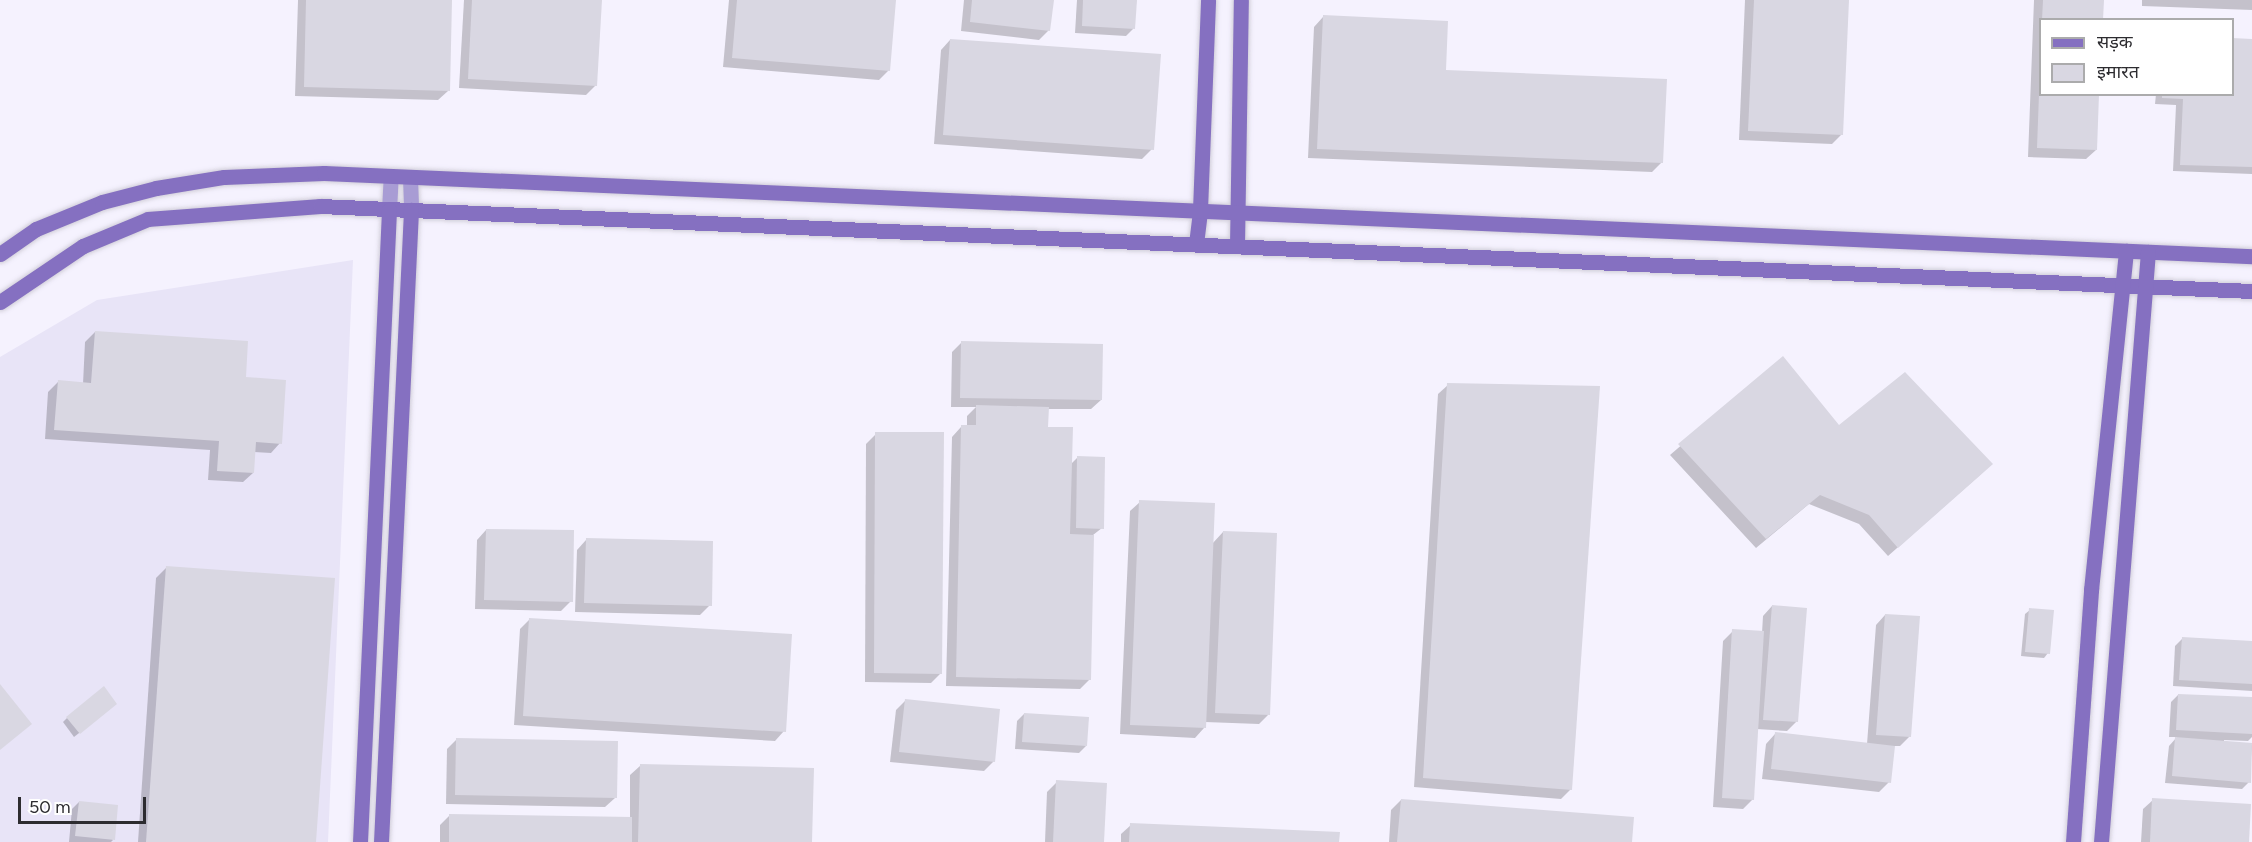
<!DOCTYPE html>
<meta charset="utf-8">
<style>
body{margin:0}
#map{position:relative;width:2252px;height:842px;overflow:hidden;background:#f5f2fe;font-family:Figtree,"Noto Sans Devanagari",sans-serif}
div>[style]{position:absolute}
.built>*{inset:0;background:#e8e4f7}
.shadow>*{inset:0;background:#0003}
.building>*{inset:0;background:#d9d7e2}
.roads{filter:drop-shadow(0 0 2px #d1ced9) drop-shadow(0 0 2px #d1ced9)}
.street>*{height:15px;margin:-7.5px;padding:0 7.5px;transform-origin:7.5px;border-radius:7.5px;background:#a89cd4}
.secondary>*{height:15px;margin:-7.5px;padding:0 7.5px;transform-origin:7.5px;border-radius:7.5px;background:#8570c1}
span{translate:-50% -50%;white-space:nowrap;text-align:center;line-height:1.15;-webkit-text-stroke:4.5px #fff;paint-order:stroke}
.legend{position:absolute;left:2039px;top:18px;width:195px;height:78px;box-sizing:border-box;background:#fff;border:2px solid #ababac;margin:0;padding:8px 10px;list-style:none;font-size:18px;color:#2d2c30}
.legend li{display:flex;align-items:center;gap:12px;height:30px}
.legend b{width:30px;border:2px solid #ababac}
.scale{position:absolute;left:18px;top:797px;width:128px;height:27px;box-sizing:border-box;border:3px solid #2d2c30;border-top:0;padding-left:8px;font-size:18px;line-height:21px;white-space:nowrap;color:#2d2c30;-webkit-text-stroke:4px #fff;paint-order:stroke}
</style>
<div id="map">
<div class="built">
<div style="clip-path:polygon(353px 260px,328px 842px,0 842px,0 357px,97px 300px)"></div>
</div>
<div class="shadow">
<div style="clip-path:polygon(298px 0,451px 0,448px 91px,438px 100px,295px 96px)"></div>
<div style="clip-path:polygon(464px 0,600px 0,596px 85px,586px 95px,459px 88px)"></div>
<div style="clip-path:polygon(729px 0,894px 0,889px 70px,879px 80px,723px 67px)"></div>
<div style="clip-path:polygon(964px 0,1052px 0,1049px 30px,1039px 40px,961px 31px)"></div>
<div style="clip-path:polygon(1077px 0,1135px 0,1133px 29px,1126px 36px,1075px 33px)"></div>
<div style="clip-path:polygon(1745px 0,1847px 0,1842px 134px,1832px 144px,1739px 140px)"></div>
<div style="clip-path:polygon(2034px 0,2102px 0,2101px 20px,2040px 20px,2040px 94px,2096px 150px,2086px 159px,2028px 157px)"></div>
<div style="clip-path:polygon(2142px 0,2252px 0,2252px 10px,2142px 6px)"></div>
<div style="clip-path:polygon(1323px 17px,1444px 72px,1662px 162px,1652px 172px,1308px 158px,1314px 27px)"></div>
<div style="clip-path:polygon(950px 40px,1152px 149px,1142px 159px,934px 144px,941px 50px)"></div>
<div style="clip-path:polygon(2252px 40px,2252px 174px,2173px 171px,2176px 105px,2155px 104px,2156px 94px,2232px 94px)"></div>
<div style="clip-path:polygon(95px 332px,244px 379px,280px 443px,271px 453px,254px 452px,253px 473px,243px 482px,208px 480px,210px 450px,45px 439px,48px 392px,58px 382px,83px 384px,85px 342px)"></div>
<div style="clip-path:polygon(962px 342px,1101px 400px,1091px 409px,1047px 409px,1047px 428px,1070px 465px,1078px 457px,1102px 528px,1093px 535px,1090px 679px,1080px 689px,946px 686px,952px 437px,961px 427px,967px 427px,967px 416px,976px 407px,951px 407px,952px 352px)"></div>
<div style="clip-path:polygon(1783px 358px,1839px 427px,1981px 474px,1888px 556px,1859px 524px,1809px 504px,1756px 548px,1670px 455px)"></div>
<div style="clip-path:polygon(1448px 385px,1571px 789px,1561px 799px,1414px 787px,1438px 394px)"></div>
<div style="clip-path:polygon(876px 434px,941px 673px,931px 683px,865px 682px,866px 444px)"></div>
<div style="clip-path:polygon(1140px 502px,1212px 544px,1223px 532px,1268px 715px,1259px 724px,1205px 722px,1204px 728px,1195px 738px,1120px 734px,1130px 511px)"></div>
<div style="clip-path:polygon(486px 530px,571px 601px,561px 611px,475px 609px,477px 540px)"></div>
<div style="clip-path:polygon(586px 540px,710px 605px,700px 615px,575px 612px,577px 550px)"></div>
<div style="clip-path:polygon(166px 568px,315px 842px,138px 842px,156px 578px)"></div>
<div style="clip-path:polygon(1772px 606px,1797px 721px,1787px 731px,1757px 729px,1753px 799px,1743px 809px,1713px 807px,1723px 641px,1733px 631px,1762px 633px,1763px 616px)"></div>
<div style="clip-path:polygon(2030px 610px,2048px 653px,2044px 658px,2021px 656px,2025px 614px)"></div>
<div style="clip-path:polygon(1885px 615px,1910px 736px,1900px 746px,1893px 746px,1889px 782px,1879px 792px,1762px 779px,1766px 744px,1775px 734px,1867px 744px,1876px 625px)"></div>
<div style="clip-path:polygon(529px 620px,784px 731px,775px 741px,514px 725px,520px 629px)"></div>
<div style="clip-path:polygon(2182px 639px,2252px 643px,2252px 691px,2173px 686px,2175px 646px)"></div>
<div style="clip-path:polygon(2178px 695px,2252px 699px,2252px 737px,2248px 741px,2224px 740px,2224px 742px,2252px 745px,2249px 782px,2242px 789px,2165px 783px,2169px 746px,2177px 737px,2169px 737px,2171px 702px)"></div>
<div style="clip-path:polygon(905px 701px,994px 761px,984px 771px,890px 762px,896px 710px)"></div>
<div style="clip-path:polygon(111px 708px,74px 737px,63px 722px,67px 718px)"></div>
<div style="clip-path:polygon(1024px 714px,1086px 746px,1079px 753px,1015px 749px,1017px 721px)"></div>
<div style="clip-path:polygon(457px 739px,615px 798px,605px 807px,446px 804px,447px 749px)"></div>
<div style="clip-path:polygon(640px 766px,811px 842px,440px 842px,440px 825px,450px 815px,630px 819px,630px 775px)"></div>
<div style="clip-path:polygon(1057px 782px,1103px 842px,1045px 842px,1047px 792px)"></div>
<div style="clip-path:polygon(1401px 800px,1630px 842px,1389px 842px,1391px 810px)"></div>
<div style="clip-path:polygon(2153px 800px,2247px 842px,2141px 842px,2143px 809px)"></div>
<div style="clip-path:polygon(79px 802px,113px 840px,111px 842px,69px 842px,72px 809px)"></div>
<div style="clip-path:polygon(1131px 825px,1338px 842px,1121px 842px,1121px 834px)"></div>
</div>
<div class="building">
<div style="clip-path:polygon(306px 0,452px 0,450px 91px,304px 87px)"></div>
<div style="clip-path:polygon(472px 0,602px 0,597px 86px,468px 79px)"></div>
<div style="clip-path:polygon(737px 0,896px 0,890px 71px,732px 58px)"></div>
<div style="clip-path:polygon(972px 0,1054px 0,1050px 31px,970px 22px)"></div>
<div style="clip-path:polygon(1083px 0,1137px 0,1135px 29px,1082px 26px)"></div>
<div style="clip-path:polygon(1754px 0,1849px 0,1843px 135px,1748px 131px)"></div>
<div style="clip-path:polygon(2043px 0,2104px 0,2103px 20px,2042px 20px)"></div>
<div style="clip-path:polygon(1323px 15px,1448px 21px,1446px 70px,1667px 79px,1663px 163px,1317px 149px)"></div>
<div style="clip-path:polygon(2232px 38px,2252px 39px,2252px 167px,2180px 165px,2183px 99px,2162px 98px,2162px 94px,2232px 94px)"></div>
<div style="clip-path:polygon(950px 39px,1161px 54px,1154px 150px,943px 135px)"></div>
<div style="clip-path:polygon(2039px 94px,2099px 94px,2097px 150px,2037px 148px)"></div>
<div style="clip-path:polygon(95px 331px,248px 341px,246px 377px,286px 380px,282px 444px,256px 442px,254px 473px,217px 471px,219px 441px,54px 430px,58px 380px,91px 383px)"></div>
<div style="clip-path:polygon(961px 341px,1103px 344px,1102px 400px,960px 398px)"></div>
<div style="clip-path:polygon(1783px 356px,1839px 425px,1905px 372px,1993px 464px,1898px 548px,1869px 515px,1820px 495px,1766px 539px,1678px 444px)"></div>
<div style="clip-path:polygon(1447px 383px,1600px 386px,1572px 790px,1423px 778px)"></div>
<div style="clip-path:polygon(976px 405px,1049px 407px,1048px 427px,1073px 427px,1070px 534px,1094px 535px,1091px 680px,956px 677px,961px 425px,976px 425px)"></div>
<div style="clip-path:polygon(875px 432px,944px 432px,942px 674px,874px 673px)"></div>
<div style="clip-path:polygon(1077px 456px,1105px 457px,1104px 529px,1076px 528px)"></div>
<div style="clip-path:polygon(1139px 500px,1215px 503px,1206px 728px,1130px 725px)"></div>
<div style="clip-path:polygon(486px 529px,574px 530px,573px 602px,484px 600px)"></div>
<div style="clip-path:polygon(1223px 531px,1277px 533px,1270px 715px,1215px 713px)"></div>
<div style="clip-path:polygon(586px 538px,713px 541px,712px 606px,584px 603px)"></div>
<div style="clip-path:polygon(166px 566px,335px 578px,316px 842px,146px 842px)"></div>
<div style="clip-path:polygon(1772px 605px,1807px 608px,1798px 722px,1763px 720px)"></div>
<div style="clip-path:polygon(2029px 608px,2054px 610px,2050px 654px,2025px 652px)"></div>
<div style="clip-path:polygon(1885px 614px,1920px 616px,1911px 737px,1876px 735px)"></div>
<div style="clip-path:polygon(529px 618px,792px 634px,786px 732px,523px 716px)"></div>
<div style="clip-path:polygon(1732px 629px,1764px 631px,1754px 800px,1722px 798px)"></div>
<div style="clip-path:polygon(2182px 637px,2252px 641px,2252px 684px,2179px 680px)"></div>
<div style="clip-path:polygon(0 684px,32px 724px,0 750px)"></div>
<div style="clip-path:polygon(104px 686px,117px 704px,80px 734px,66px 717px)"></div>
<div style="clip-path:polygon(2178px 694px,2252px 697px,2252px 734px,2176px 730px)"></div>
<div style="clip-path:polygon(905px 699px,1000px 709px,995px 762px,899px 752px)"></div>
<div style="clip-path:polygon(1024px 713px,1089px 717px,1087px 746px,1022px 742px)"></div>
<div style="clip-path:polygon(1775px 732px,1895px 746px,1891px 783px,1771px 769px)"></div>
<div style="clip-path:polygon(2175px 737px,2252px 743px,2251px 783px,2172px 776px)"></div>
<div style="clip-path:polygon(456px 738px,618px 741px,617px 798px,455px 795px)"></div>
<div style="clip-path:polygon(640px 764px,814px 768px,812px 842px,638px 842px)"></div>
<div style="clip-path:polygon(1056px 780px,1107px 783px,1104px 842px,1053px 842px)"></div>
<div style="clip-path:polygon(2152px 798px,2251px 804px,2249px 842px,2150px 842px)"></div>
<div style="clip-path:polygon(1401px 799px,1634px 817px,1632px 842px,1397px 842px)"></div>
<div style="clip-path:polygon(79px 801px,118px 805px,115px 840px,75px 836px)"></div>
<div style="clip-path:polygon(449px 814px,632px 817px,632px 842px,449px 842px)"></div>
<div style="clip-path:polygon(1130px 823px,1340px 832px,1339px 842px,1129px 842px)"></div>
</div>
<div class="roads">
<div class="street">
<div style="left:410px;top:177px;width:33px;rotate:88deg"></div>
<div style="left:389px;top:210px;width:34px;rotate:-87deg"></div>
</div>
<div class="secondary">
<div style="left:1196px;top:244px;width:34px;rotate:-83deg"></div>
<div style="left:1200px;top:210px;width:210px;rotate:-87.8deg"></div>
<div style="left:1237px;top:246px;width:246px;rotate:-89.1deg"></div>
<div style="left:0;top:254px;width:44px;rotate:-34.8deg"></div>
<div style="left:36px;top:229px;width:71px;rotate:-22.2deg"></div>
<div style="left:102px;top:202px;width:56px;rotate:-14.5deg"></div>
<div style="left:156px;top:188px;width:69px;rotate:-9.2deg"></div>
<div style="left:224px;top:177px;width:100px;rotate:-2.3deg"></div>
<div style="left:324px;top:173px;width:1930px;rotate:2.47deg"></div>
<div style="left:0;top:302px;width:100px;rotate:-34deg"></div>
<div style="left:83px;top:246px;width:70px;rotate:-22.6deg"></div>
<div style="left:148px;top:219px;width:172px;rotate:-4.3deg"></div>
<div style="left:320px;top:206px;width:1934px;rotate:2.52deg"></div>
<div style="left:360px;top:842px;width:633px;rotate:-87.37deg"></div>
<div style="left:381px;top:842px;width:633px;rotate:-87.28deg"></div>
<div style="left:2073px;top:842px;width:253px;rotate:-85.9deg"></div>
<div style="left:2091px;top:590px;width:341px;rotate:-84.1deg"></div>
<div style="left:2101px;top:842px;width:592px;rotate:-85.45deg"></div>
</div>
</div>
<ul class="legend">
<li><b style="height:8px;background:#8570c1"></b>सड़क</li>
<li><b style="height:16px;background:#d9d7e2"></b>इमारत</li>
</ul>
<div class="scale">50 m</div>
</div>
